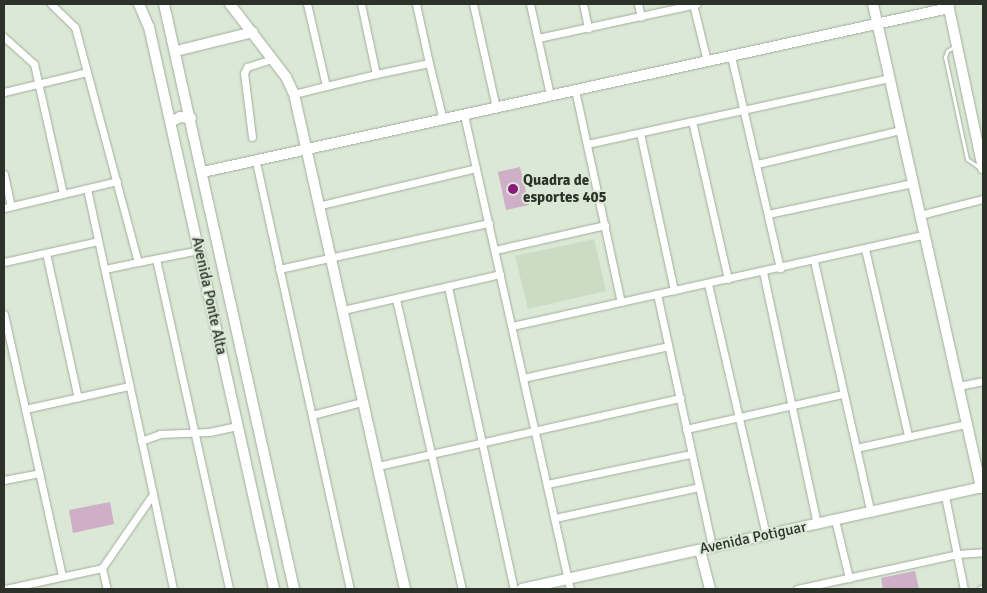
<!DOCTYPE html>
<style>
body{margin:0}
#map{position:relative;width:987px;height:593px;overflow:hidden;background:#dae8d5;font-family:Signika,sans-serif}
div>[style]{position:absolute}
.built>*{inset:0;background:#caddc4}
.green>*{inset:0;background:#cfaec8}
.roads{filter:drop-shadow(0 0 1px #a0ad9c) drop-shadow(0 0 1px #a0ad9c)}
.lane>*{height:3px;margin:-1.5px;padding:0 1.5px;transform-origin:1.5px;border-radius:1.5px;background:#fff}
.street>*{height:7px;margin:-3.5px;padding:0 3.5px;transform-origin:3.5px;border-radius:3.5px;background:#fff}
.secondary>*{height:10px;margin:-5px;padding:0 5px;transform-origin:5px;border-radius:5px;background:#fff}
.dots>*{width:14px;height:14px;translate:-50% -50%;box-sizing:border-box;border:2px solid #dae8d5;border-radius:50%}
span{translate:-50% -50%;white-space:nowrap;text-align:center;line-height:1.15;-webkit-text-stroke:4px #dae8d5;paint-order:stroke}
.poi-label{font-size:15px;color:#2c312a;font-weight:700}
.left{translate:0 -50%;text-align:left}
.street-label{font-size:15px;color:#2c312a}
.frame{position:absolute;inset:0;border:5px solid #2c312a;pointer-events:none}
</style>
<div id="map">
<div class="built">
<div style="clip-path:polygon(594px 239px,606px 291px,528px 309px,515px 256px)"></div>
</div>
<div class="green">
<div style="clip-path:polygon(520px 167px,529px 205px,506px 210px,498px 172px)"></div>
<div style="clip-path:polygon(110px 502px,114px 524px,73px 533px,69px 510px)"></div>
<div style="clip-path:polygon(915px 571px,919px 589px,883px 589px,881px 578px)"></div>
</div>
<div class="roads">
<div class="lane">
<div style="left:955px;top:46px;width:9px;rotate:148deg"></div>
<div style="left:947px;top:51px;width:6px;rotate:108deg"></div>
<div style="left:945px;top:57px;width:104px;rotate:77.8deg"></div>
<div style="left:967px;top:159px;width:16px;rotate:35deg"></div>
</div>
<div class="street">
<div style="left:51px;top:4px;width:33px;rotate:44deg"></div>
<div style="left:75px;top:27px;width:47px;rotate:75.1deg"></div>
<div style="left:361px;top:4px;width:72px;rotate:77.9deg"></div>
<div style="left:376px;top:74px;width:54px;rotate:-11.7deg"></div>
<div style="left:429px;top:63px;width:60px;rotate:-102.4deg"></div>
<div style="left:473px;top:4px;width:107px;rotate:77.5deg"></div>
<div style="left:530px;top:4px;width:93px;rotate:77.6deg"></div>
<div style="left:583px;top:4px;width:25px;rotate:78deg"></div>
<div style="left:638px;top:4px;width:13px;rotate:77deg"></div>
<div style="left:693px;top:4px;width:59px;rotate:76.2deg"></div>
<div style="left:4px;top:37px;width:40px;rotate:42deg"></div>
<div style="left:34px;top:64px;width:133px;rotate:77.4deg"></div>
<div style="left:538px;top:38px;width:162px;rotate:-12.1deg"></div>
<div style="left:731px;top:56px;width:218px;rotate:77deg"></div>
<div style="left:429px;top:63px;width:59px;rotate:76.2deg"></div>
<div style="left:326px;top:86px;width:51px;rotate:-13.5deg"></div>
<div style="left:575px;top:90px;width:217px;rotate:77.8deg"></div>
<div style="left:4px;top:92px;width:85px;rotate:-13.5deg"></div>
<div style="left:87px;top:72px;width:197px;rotate:75deg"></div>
<div style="left:138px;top:262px;width:62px;rotate:-11.1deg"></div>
<div style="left:294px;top:94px;width:33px;rotate:-14deg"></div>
<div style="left:326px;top:86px;width:84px;rotate:-103deg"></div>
<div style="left:464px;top:115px;width:486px;rotate:77.4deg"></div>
<div style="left:692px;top:121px;width:162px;rotate:77.2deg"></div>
<div style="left:640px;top:133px;width:161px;rotate:77.8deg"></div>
<div style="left:252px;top:137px;width:64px;rotate:-97.1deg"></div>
<div style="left:244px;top:73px;width:7px;rotate:-63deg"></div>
<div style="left:247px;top:67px;width:26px;rotate:-18deg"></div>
<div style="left:587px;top:144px;width:309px;rotate:-12.3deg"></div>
<div style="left:256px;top:162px;width:437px;rotate:77.6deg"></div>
<div style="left:757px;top:164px;width:148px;rotate:-13.3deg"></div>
<div style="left:4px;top:174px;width:33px;rotate:78deg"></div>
<div style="left:321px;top:205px;width:159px;rotate:-13.4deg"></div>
<div style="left:4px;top:208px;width:116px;rotate:-13.4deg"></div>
<div style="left:768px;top:214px;width:148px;rotate:-12.1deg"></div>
<div style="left:920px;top:215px;width:65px;rotate:-14.3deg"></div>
<div style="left:865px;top:249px;width:191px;rotate:77deg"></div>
<div style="left:495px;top:250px;width:113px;rotate:-12.8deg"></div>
<div style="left:46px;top:253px;width:148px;rotate:77.6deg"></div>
<div style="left:156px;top:259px;width:338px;rotate:77.5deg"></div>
<div style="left:814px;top:261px;width:258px;rotate:77.3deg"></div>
<div style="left:4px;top:262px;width:96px;rotate:-12.6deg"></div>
<div style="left:105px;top:269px;width:34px;rotate:-12deg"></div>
<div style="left:279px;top:269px;width:215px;rotate:-12.4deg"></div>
<div style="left:763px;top:272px;width:258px;rotate:77.9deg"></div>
<div style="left:708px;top:284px;width:259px;rotate:77deg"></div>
<div style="left:448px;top:287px;width:309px;rotate:77.7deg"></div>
<div style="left:657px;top:294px;width:259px;rotate:77.7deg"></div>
<div style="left:396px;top:299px;width:297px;rotate:77.2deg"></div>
<div style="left:343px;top:310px;width:161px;rotate:-12.9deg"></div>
<div style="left:4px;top:314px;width:268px;rotate:77.5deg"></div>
<div style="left:512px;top:326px;width:422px;rotate:-12.5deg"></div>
<div style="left:523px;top:378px;width:148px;rotate:-12.4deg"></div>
<div style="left:958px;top:386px;width:25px;rotate:-11deg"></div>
<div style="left:25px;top:409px;width:107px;rotate:-12.5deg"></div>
<div style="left:312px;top:415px;width:52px;rotate:-14.6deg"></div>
<div style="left:686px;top:429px;width:161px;rotate:-12.6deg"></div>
<div style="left:141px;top:441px;width:20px;rotate:-20deg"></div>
<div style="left:160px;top:434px;width:49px;rotate:-2.3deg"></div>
<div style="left:209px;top:432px;width:29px;rotate:-12deg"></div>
<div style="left:856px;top:448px;width:113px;rotate:-12.3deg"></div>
<div style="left:378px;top:466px;width:310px;rotate:-12.7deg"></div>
<div style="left:4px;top:480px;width:36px;rotate:-11deg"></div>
<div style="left:547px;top:484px;width:147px;rotate:-11.8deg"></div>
<div style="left:153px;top:494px;width:97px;rotate:78.1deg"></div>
<div style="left:945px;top:496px;width:95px;rotate:78.5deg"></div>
<div style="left:555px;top:518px;width:147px;rotate:-12.1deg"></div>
<div style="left:835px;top:520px;width:60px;rotate:76.4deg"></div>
<div style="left:102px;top:568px;width:22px;rotate:77deg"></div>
<div style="left:5px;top:589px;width:99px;rotate:-12.2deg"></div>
<div style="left:102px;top:568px;width:90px;rotate:-55.4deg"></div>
<div style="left:153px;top:494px;width:312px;rotate:-102.2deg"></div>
<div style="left:797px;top:589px;width:164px;rotate:-12.3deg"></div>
<div style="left:957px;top:554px;width:26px;rotate:-4deg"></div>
<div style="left:981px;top:589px;width:2px"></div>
</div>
<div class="secondary">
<div style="left:139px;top:4px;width:25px;rotate:67deg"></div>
<div style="left:149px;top:27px;width:576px;rotate:77.46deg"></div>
<div style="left:164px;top:4px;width:599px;rotate:77.47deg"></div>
<div style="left:230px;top:4px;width:92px;rotate:52.5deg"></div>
<div style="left:286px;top:77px;width:19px;rotate:65deg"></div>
<div style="left:294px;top:94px;width:507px;rotate:77.36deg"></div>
<div style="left:873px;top:4px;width:496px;rotate:77.4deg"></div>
<div style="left:948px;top:4px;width:168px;rotate:78deg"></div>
<div style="left:176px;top:51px;width:79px;rotate:-13.9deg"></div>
<div style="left:171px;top:122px;width:10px;rotate:-29deg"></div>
<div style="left:180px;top:117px;width:11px;rotate:5deg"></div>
<div style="left:203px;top:172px;width:764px;rotate:-12.4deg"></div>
<div style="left:700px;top:550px;width:40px;rotate:75.6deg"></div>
<div style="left:522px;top:589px;width:472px;rotate:-12.5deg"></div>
</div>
</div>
<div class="dots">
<div style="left:513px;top:189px;background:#8b1a7d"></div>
</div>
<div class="poi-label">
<span class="left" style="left:523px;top:189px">Quadra de<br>esportes 405</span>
</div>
<div class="street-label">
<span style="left:209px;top:296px;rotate:78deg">Avenida Ponte Alta</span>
<span style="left:753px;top:538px;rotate:-12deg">Avenida Potiguar</span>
</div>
<div class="frame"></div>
</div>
